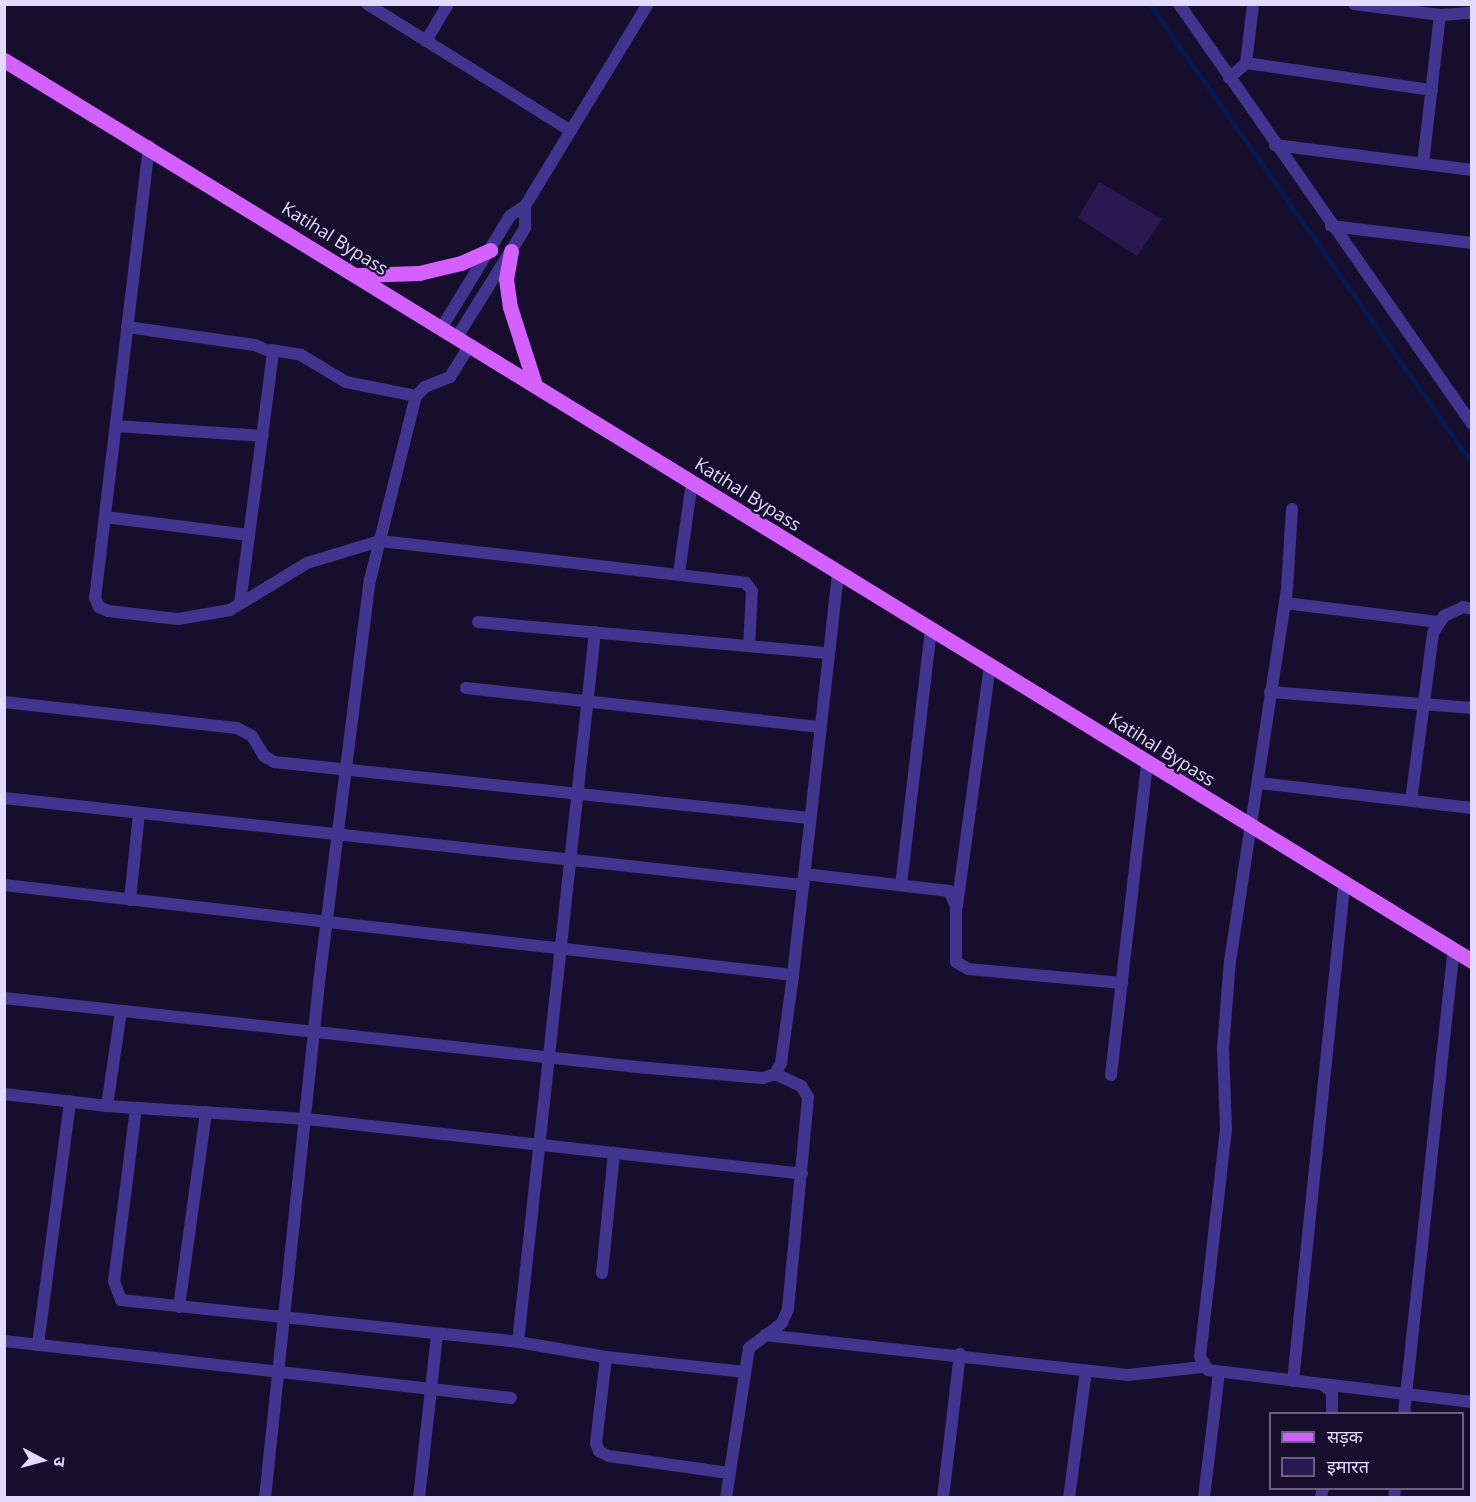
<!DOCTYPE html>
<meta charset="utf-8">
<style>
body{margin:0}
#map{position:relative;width:1476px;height:1502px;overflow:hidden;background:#170e2d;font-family:"Open Sans","Noto Sans Devanagari",sans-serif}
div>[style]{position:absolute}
.stream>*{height:4.5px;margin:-2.25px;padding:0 2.25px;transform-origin:2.25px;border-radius:2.25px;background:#05194f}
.building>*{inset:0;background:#291950}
.minor>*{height:12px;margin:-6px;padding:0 6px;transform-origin:6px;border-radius:6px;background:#423590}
.primary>*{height:15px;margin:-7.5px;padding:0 7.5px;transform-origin:7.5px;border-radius:7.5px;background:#d461ff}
span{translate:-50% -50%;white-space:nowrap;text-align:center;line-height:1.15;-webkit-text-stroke:4.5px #170e2d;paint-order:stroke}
.street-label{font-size:18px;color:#e2daff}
.frame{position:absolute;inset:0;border:6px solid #e2daff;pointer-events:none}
.legend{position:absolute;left:1269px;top:1412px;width:195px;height:78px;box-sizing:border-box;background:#170e2d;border:2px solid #686081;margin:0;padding:8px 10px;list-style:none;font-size:18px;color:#e2daff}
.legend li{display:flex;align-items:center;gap:12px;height:30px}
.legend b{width:30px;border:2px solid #686081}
.north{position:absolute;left:12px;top:1430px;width:60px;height:60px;-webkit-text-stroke:4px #170e2d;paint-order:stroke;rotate:96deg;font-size:16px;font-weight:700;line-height:24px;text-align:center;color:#e2daff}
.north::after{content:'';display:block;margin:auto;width:21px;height:27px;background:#e2daff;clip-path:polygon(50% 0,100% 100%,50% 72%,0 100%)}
</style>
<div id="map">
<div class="stream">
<div style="left:1150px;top:4px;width:561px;rotate:54.95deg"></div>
</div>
<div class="building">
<div style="clip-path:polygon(1099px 182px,1162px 219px,1137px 256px,1078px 218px)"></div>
</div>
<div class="minor">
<div style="left:367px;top:4px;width:240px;rotate:31.9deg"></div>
<div style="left:1179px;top:4px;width:512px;rotate:55.1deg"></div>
<div style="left:1354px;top:4px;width:87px;rotate:7.3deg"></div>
<div style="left:1440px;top:15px;width:32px;rotate:-4deg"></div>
<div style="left:426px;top:41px;width:43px;rotate:-59.3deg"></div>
<div style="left:1246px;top:63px;width:59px;rotate:-83.2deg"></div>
<div style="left:1229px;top:78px;width:23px;rotate:-41deg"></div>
<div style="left:1246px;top:63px;width:188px;rotate:8.3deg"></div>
<div style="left:1275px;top:145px;width:199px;rotate:7.2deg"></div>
<div style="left:149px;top:146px;width:455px;rotate:96.8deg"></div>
<div style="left:95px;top:598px;width:10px;rotate:66deg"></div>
<div style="left:99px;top:607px;width:10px;rotate:24deg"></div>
<div style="left:108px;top:611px;width:70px;rotate:6.5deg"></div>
<div style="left:178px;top:619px;width:53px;rotate:-9.8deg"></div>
<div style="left:230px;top:610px;width:90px;rotate:-31.4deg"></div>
<div style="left:307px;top:563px;width:76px;rotate:-16.8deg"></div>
<div style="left:380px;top:541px;width:368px;rotate:6.5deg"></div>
<div style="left:746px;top:583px;width:10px;rotate:53deg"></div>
<div style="left:752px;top:591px;width:55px;rotate:93.1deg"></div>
<div style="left:1423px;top:164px;width:150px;rotate:-83.5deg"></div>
<div style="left:1331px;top:226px;width:142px;rotate:6.9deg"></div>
<div style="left:127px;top:327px;width:129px;rotate:8deg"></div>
<div style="left:255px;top:345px;width:20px;rotate:24deg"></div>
<div style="left:273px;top:353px;width:253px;rotate:97.5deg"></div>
<div style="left:442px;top:327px;width:130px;rotate:-58.5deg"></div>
<div style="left:510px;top:216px;width:18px;rotate:-34deg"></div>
<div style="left:525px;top:206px;width:237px;rotate:-58.7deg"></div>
<div style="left:457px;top:337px;width:128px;rotate:-58deg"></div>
<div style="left:525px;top:228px;width:22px;rotate:-90deg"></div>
<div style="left:271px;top:350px;width:30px;rotate:9deg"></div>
<div style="left:301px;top:355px;width:52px;rotate:31deg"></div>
<div style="left:346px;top:382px;width:71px;rotate:11.3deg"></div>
<div style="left:116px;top:426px;width:147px;rotate:3.9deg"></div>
<div style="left:1292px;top:509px;width:80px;rotate:93.6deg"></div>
<div style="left:1287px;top:589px;width:375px;rotate:98.7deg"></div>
<div style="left:1230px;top:960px;width:88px;rotate:94.5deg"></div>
<div style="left:1223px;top:1048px;width:81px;rotate:87.9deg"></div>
<div style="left:1226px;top:1129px;width:229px;rotate:96.5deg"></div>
<div style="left:1200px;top:1357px;width:15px;rotate:58deg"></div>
<div style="left:1208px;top:1370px;width:115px;rotate:7deg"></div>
<div style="left:1322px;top:1384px;width:13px;rotate:39deg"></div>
<div style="left:1332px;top:1392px;width:22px;rotate:90deg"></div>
<div style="left:105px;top:517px;width:145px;rotate:7.1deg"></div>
<div style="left:679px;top:573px;width:92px;rotate:-81.9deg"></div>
<div style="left:1285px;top:603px;width:154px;rotate:7.1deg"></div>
<div style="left:478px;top:622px;width:350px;rotate:5.1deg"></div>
<div style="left:466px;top:688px;width:354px;rotate:6.3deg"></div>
<div style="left:1270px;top:692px;width:203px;rotate:4.5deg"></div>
<div style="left:4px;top:702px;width:234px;rotate:6.4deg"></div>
<div style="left:237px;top:728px;width:17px;rotate:28deg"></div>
<div style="left:252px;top:736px;width:23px;rotate:59deg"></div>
<div style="left:264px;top:756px;width:12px;rotate:31deg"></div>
<div style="left:274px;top:762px;width:538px;rotate:5.98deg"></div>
<div style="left:1259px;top:783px;width:214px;rotate:6.7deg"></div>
<div style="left:4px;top:798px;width:804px;rotate:6.21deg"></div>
<div style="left:1411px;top:801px;width:169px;rotate:-82.5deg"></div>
<div style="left:1433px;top:633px;width:20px;rotate:-57deg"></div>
<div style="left:1444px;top:616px;width:21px;rotate:-25deg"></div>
<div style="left:1463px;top:607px;width:9px;rotate:13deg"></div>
<div style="left:804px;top:874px;width:146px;rotate:6.7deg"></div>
<div style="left:949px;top:891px;width:17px;rotate:65deg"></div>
<div style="left:956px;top:906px;width:56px;rotate:90deg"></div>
<div style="left:956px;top:962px;width:14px;rotate:30deg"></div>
<div style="left:968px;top:969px;width:155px;rotate:5.2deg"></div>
<div style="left:4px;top:885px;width:794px;rotate:6.51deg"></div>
<div style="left:901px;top:885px;width:257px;rotate:-83.3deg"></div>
<div style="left:130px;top:900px;width:87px;rotate:-84.1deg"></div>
<div style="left:957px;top:906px;width:242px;rotate:-82.2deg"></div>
<div style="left:4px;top:998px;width:637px;rotate:6.22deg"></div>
<div style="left:637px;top:1067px;width:126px;rotate:5deg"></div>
<div style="left:763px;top:1078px;width:13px;rotate:-18deg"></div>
<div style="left:775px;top:1074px;width:13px;rotate:-61deg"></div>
<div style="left:781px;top:1063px;width:89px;rotate:-82.2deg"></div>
<div style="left:793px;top:975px;width:405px;rotate:-83.6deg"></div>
<div style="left:1111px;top:1075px;width:313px;rotate:-83.4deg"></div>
<div style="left:4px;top:1094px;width:104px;rotate:6.6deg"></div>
<div style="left:107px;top:1106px;width:200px;rotate:3.7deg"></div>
<div style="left:307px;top:1119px;width:498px;rotate:6.3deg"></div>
<div style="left:107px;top:1106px;width:96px;rotate:-81.6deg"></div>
<div style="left:136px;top:1108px;width:174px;rotate:97.2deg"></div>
<div style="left:114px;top:1281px;width:20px;rotate:70deg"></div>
<div style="left:121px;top:1300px;width:399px;rotate:6deg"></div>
<div style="left:518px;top:1342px;width:89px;rotate:9.7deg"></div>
<div style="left:606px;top:1357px;width:139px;rotate:6.2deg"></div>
<div style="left:602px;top:1273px;width:121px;rotate:-84.3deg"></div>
<div style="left:179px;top:1307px;width:197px;rotate:-82.1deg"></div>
<div style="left:765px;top:1335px;width:365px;rotate:6.3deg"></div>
<div style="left:1128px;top:1375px;width:75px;rotate:-6.1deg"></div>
<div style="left:4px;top:1341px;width:510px;rotate:6.41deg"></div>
<div style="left:518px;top:1342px;width:714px;rotate:-83.81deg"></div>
<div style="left:38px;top:1345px;width:246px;rotate:-82.5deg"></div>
<div style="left:606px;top:1357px;width:87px;rotate:96.6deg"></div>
<div style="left:596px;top:1443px;width:9px;rotate:69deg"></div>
<div style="left:599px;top:1451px;width:11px;rotate:27deg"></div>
<div style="left:609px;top:1456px;width:121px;rotate:8.1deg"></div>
<div style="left:1293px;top:1381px;width:499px;rotate:-84.1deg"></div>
<div style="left:1323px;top:1384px;width:150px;rotate:6.9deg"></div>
<div style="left:1404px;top:1414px;width:465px;rotate:-83.9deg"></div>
<div style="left:265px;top:1498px;width:527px;rotate:-84.01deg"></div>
<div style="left:320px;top:974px;width:397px;rotate:-82.8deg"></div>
<div style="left:370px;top:580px;width:190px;rotate:-76deg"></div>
<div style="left:416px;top:396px;width:13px;rotate:-45deg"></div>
<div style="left:425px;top:387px;width:27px;rotate:-22deg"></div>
<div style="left:450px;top:377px;width:38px;rotate:-58deg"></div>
<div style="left:419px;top:1498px;width:164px;rotate:-83.7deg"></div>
<div style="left:726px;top:1498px;width:152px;rotate:-81.3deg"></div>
<div style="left:749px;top:1348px;width:41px;rotate:-37.1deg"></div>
<div style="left:782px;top:1323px;width:15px;rotate:-67deg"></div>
<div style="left:788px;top:1309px;width:213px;rotate:-84.6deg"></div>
<div style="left:808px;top:1097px;width:13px;rotate:-122deg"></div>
<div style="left:801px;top:1086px;width:29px;rotate:-155deg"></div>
<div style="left:943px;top:1498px;width:145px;rotate:-83.3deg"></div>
<div style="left:1069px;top:1498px;width:129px;rotate:-82.4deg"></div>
<div style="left:1204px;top:1498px;width:127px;rotate:-83.2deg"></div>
<div style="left:1321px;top:1498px;width:10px;rotate:-79deg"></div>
<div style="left:1394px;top:1498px;width:10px;rotate:-84deg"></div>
</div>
<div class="primary">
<div style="left:4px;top:60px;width:1722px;rotate:31.54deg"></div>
<div style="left:511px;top:251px;width:28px;rotate:100deg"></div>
<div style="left:506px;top:279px;width:28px;rotate:82deg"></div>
<div style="left:510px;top:307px;width:82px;rotate:72.2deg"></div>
<div style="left:357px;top:275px;width:62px;rotate:-1.8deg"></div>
<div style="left:419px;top:273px;width:43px;rotate:-13.4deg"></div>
<div style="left:461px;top:263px;width:32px;rotate:-24deg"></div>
</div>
<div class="street-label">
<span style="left:335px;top:238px;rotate:32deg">Katihal Bypass</span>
<span style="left:748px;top:494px;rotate:32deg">Katihal Bypass</span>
<span style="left:1162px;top:749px;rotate:32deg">Katihal Bypass</span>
</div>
<div class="frame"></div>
<ul class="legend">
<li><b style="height:8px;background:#d461ff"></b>सड़क</li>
<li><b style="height:16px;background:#291950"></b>इमारत</li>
</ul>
<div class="north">उ</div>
</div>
